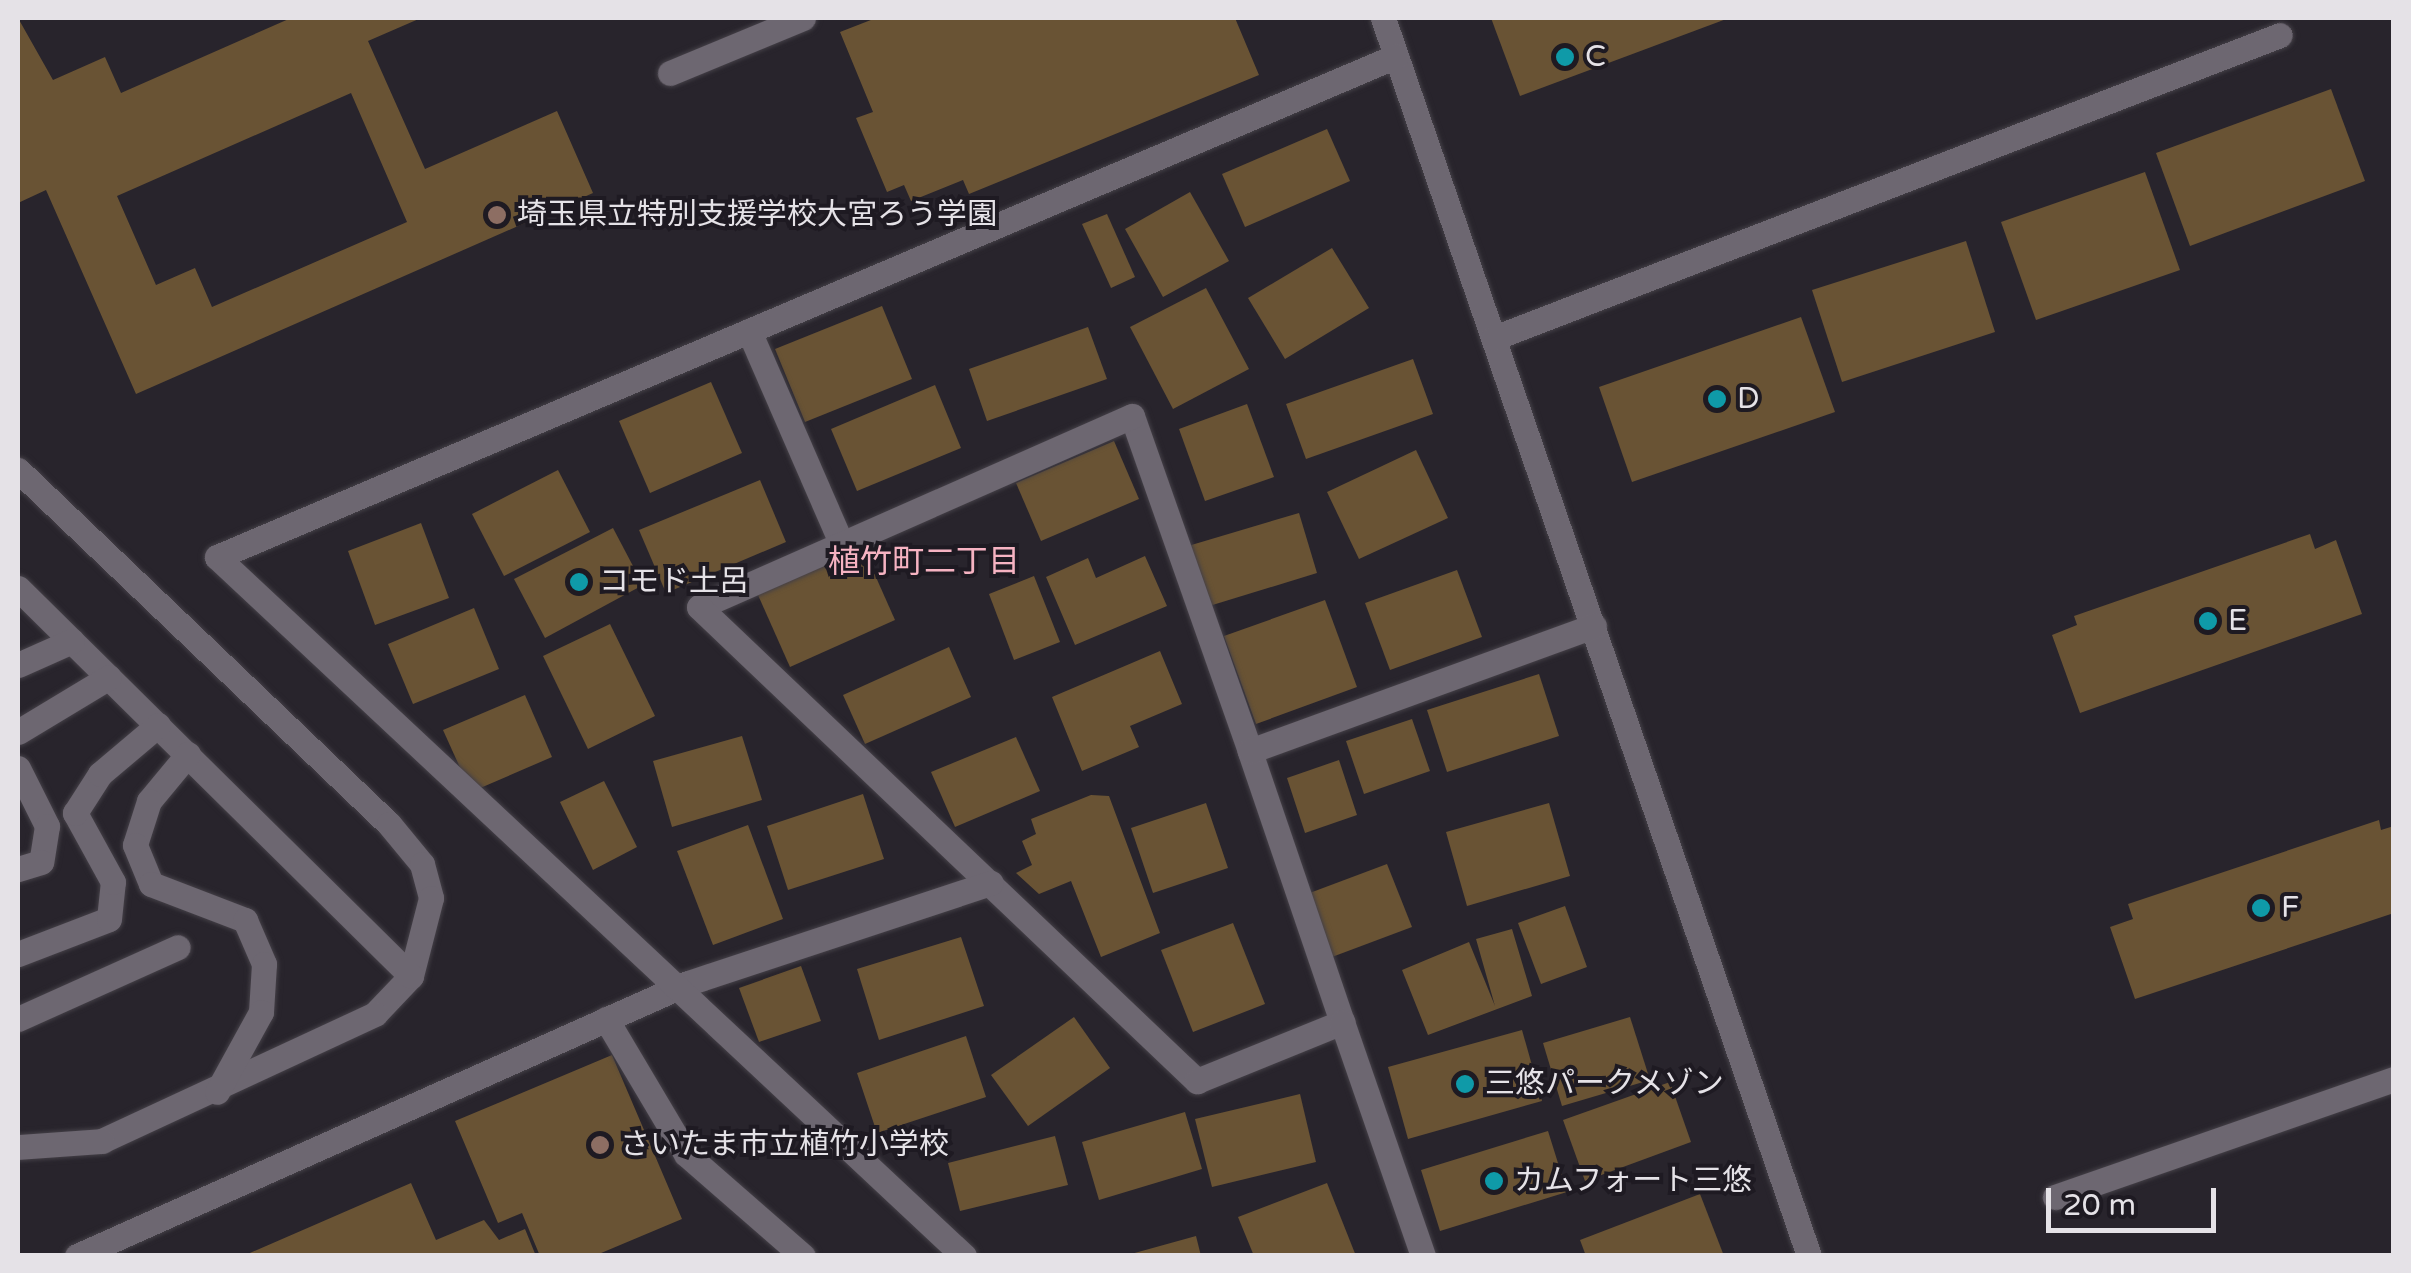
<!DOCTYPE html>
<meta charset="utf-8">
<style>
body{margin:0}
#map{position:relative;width:2411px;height:1273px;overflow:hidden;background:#28242c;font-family:"Varela Round","Noto Sans JP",sans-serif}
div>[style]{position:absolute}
.building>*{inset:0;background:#695334}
.roads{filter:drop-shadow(0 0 2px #444047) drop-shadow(0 0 2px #444047)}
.minor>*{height:25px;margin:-12.5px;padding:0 12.5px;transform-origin:12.5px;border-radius:12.5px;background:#6d6771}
.dots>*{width:28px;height:28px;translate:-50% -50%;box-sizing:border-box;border:5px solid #1e1a22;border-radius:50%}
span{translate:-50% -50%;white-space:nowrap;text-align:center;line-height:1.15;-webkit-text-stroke:8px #1e1a22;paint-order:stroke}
.poi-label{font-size:30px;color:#e5e2e7}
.left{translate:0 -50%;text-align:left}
.neighbourhood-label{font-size:32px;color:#f6b3c2}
.frame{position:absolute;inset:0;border:20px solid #e5e2e7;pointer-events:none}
.scale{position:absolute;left:2046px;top:1188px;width:170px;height:45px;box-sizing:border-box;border:5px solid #e5e2e7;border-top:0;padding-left:12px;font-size:30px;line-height:35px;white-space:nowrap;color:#e5e2e7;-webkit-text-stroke:8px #1e1a22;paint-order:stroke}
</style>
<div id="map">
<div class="building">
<div style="clip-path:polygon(evenodd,18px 18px,53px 80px,105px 57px,121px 93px,291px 18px,421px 18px,368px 41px,425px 169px,557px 111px,593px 193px,136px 394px,46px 190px,18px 203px,18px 18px,351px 93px,407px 222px,212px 307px,195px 268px,156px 285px,117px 196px,351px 93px)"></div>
<div style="clip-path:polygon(876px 18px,1235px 18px,1259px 75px,969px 194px,963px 180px,911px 201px,904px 185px,887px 192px,856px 118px,873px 112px,840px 32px)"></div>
<div style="clip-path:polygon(1491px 18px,1729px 18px,1520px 96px)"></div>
<div style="clip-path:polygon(2331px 89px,2365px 181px,2190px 246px,2156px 153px)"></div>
<div style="clip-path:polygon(1327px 129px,1350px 181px,1245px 227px,1222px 174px)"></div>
<div style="clip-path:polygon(2145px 172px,2180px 270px,2036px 320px,2001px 222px)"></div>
<div style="clip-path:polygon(1190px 192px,1229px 261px,1163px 297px,1125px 229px)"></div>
<div style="clip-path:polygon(1107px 214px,1135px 277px,1111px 288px,1082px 224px)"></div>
<div style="clip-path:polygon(1966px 241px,1995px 332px,1842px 382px,1812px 290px)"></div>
<div style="clip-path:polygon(1332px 248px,1369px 308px,1285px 359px,1248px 298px)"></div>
<div style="clip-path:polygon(1206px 288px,1249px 369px,1173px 409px,1130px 327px)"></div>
<div style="clip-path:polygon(882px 306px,912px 379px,805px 422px,775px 349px)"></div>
<div style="clip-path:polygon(1801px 317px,1835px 412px,1632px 482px,1599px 387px)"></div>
<div style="clip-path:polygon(1088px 327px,1107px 379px,987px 421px,969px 369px)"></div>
<div style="clip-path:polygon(1413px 359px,1433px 414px,1306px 459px,1286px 404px)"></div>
<div style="clip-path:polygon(711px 382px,742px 453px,650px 493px,619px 421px)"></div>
<div style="clip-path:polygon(935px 385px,961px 448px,857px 491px,831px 429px)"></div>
<div style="clip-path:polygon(1247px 404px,1274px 477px,1205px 501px,1179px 429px)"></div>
<div style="clip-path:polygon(1114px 441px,1139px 499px,1041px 541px,1016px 483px)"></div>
<div style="clip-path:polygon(1416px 450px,1448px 518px,1359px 559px,1327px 492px)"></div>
<div style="clip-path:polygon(558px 470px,590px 532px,504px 576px,472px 514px)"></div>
<div style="clip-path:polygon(760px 480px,786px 542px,666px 593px,639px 530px)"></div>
<div style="clip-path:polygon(1299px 513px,1317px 573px,1206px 607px,1188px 546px)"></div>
<div style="clip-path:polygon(421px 523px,449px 598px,375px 625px,348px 551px)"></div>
<div style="clip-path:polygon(613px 528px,643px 585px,545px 638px,514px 579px)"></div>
<div style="clip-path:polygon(2310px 534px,2315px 549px,2336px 540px,2362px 614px,2080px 713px,2052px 635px,2077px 625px,2074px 616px)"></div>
<div style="clip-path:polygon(863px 548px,895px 620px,790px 667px,758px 595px)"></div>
<div style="clip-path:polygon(1145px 556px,1167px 606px,1075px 645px,1046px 577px,1088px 558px,1096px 578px)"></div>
<div style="clip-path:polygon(1457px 570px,1482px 637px,1390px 670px,1365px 603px)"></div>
<div style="clip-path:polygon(1034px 576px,1060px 642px,1014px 660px,989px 594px)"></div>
<div style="clip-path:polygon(1325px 600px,1357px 687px,1256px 724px,1224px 636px)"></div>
<div style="clip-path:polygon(474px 608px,499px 669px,413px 704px,388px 644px)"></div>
<div style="clip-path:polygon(610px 624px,655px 716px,588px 749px,543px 656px)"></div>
<div style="clip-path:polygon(949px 647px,971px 697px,865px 744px,843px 695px)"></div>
<div style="clip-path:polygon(1160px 651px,1182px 704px,1130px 726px,1139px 747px,1082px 771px,1052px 697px)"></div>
<div style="clip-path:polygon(1539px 674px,1559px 736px,1447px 772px,1427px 710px)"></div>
<div style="clip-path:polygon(525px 695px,552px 757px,471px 792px,443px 730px)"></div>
<div style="clip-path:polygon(1412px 719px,1430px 771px,1364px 794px,1346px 741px)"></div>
<div style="clip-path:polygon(742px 736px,762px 800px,672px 827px,653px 761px)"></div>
<div style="clip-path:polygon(1016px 737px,1040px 791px,955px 827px,931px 772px)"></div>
<div style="clip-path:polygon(1339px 760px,1357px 815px,1305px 833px,1287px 778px)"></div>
<div style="clip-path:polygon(604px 781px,637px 847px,593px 870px,560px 802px)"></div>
<div style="clip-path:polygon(863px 794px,884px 859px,788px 890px,767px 826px)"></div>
<div style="clip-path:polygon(1091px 795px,1109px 796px,1160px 933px,1101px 957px,1071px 881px,1039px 894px,1016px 873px,1032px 865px,1022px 841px,1036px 834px,1031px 819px)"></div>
<div style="clip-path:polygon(1206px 803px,1228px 868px,1153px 893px,1131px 828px)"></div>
<div style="clip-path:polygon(1549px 803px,1570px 876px,1467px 906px,1446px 832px)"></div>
<div style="clip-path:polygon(2379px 820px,2381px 830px,2394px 826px,2394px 913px,2135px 999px,2110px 927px,2133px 919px,2128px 904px)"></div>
<div style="clip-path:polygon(748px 825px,783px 919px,713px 945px,677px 851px)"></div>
<div style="clip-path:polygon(1387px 864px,1412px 927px,1332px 957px,1307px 894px)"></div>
<div style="clip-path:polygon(1565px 906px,1587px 967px,1541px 984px,1518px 923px)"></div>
<div style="clip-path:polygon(1233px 923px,1265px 1004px,1193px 1032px,1161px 950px)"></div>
<div style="clip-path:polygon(1512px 929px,1532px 996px,1428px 1035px,1402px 970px,1469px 942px,1495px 1006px,1476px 939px)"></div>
<div style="clip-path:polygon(961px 937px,984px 1006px,879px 1040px,857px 969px)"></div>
<div style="clip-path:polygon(801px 966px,821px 1021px,759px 1042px,739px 988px)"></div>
<div style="clip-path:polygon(1074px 1017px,1110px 1068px,1028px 1126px,991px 1075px)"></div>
<div style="clip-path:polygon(1630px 1017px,1650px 1080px,1562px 1106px,1543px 1043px)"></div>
<div style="clip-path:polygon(1522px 1030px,1542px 1101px,1408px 1139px,1388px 1067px)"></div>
<div style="clip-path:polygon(966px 1036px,986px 1097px,877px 1133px,857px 1073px)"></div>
<div style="clip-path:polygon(612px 1055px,682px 1219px,594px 1256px,540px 1256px,522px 1213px,498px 1223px,455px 1121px)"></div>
<div style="clip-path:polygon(1670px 1082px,1691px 1142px,1585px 1181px,1563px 1120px)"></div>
<div style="clip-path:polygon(1300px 1094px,1316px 1162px,1212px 1187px,1195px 1119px)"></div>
<div style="clip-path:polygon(1185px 1112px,1202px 1169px,1099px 1200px,1082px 1142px)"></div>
<div style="clip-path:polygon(1548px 1131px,1567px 1192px,1440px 1231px,1421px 1170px)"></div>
<div style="clip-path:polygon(1055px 1136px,1068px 1185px,960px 1211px,948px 1163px)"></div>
<div style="clip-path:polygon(411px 1183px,436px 1240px,484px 1220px,499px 1240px,525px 1229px,536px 1256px,243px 1256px)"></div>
<div style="clip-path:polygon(1327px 1183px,1356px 1256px,1254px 1256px,1238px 1217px)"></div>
<div style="clip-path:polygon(1700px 1194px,1724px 1256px,1586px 1256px,1580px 1240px)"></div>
<div style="clip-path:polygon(1196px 1236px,1201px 1256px,1107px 1256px,1131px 1254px)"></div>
</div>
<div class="roads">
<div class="minor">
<div style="left:1383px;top:18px;width:1309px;rotate:71.01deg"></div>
<div style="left:670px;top:73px;width:144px;rotate:-22.5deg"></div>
<div style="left:749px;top:331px;width:233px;rotate:66.5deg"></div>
<div style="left:1494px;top:338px;width:842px;rotate:-21.08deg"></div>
<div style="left:18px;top:470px;width:513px;rotate:43.66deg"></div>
<div style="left:389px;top:824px;width:52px;rotate:50.5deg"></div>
<div style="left:422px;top:864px;width:35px;rotate:75deg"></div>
<div style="left:431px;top:898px;width:81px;rotate:104.4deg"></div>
<div style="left:411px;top:976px;width:52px;rotate:133.5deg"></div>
<div style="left:375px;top:1014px;width:301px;rotate:155.1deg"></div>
<div style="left:102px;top:1141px;width:84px;rotate:175.9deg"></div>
<div style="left:18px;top:588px;width:552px;rotate:44.63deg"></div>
<div style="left:18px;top:665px;width:59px;rotate:-24deg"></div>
<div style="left:18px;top:732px;width:106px;rotate:-31.1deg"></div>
<div style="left:1250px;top:751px;width:355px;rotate:-109.4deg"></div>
<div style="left:1132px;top:416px;width:473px;rotate:156.2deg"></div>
<div style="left:699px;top:607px;width:688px;rotate:43.59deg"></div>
<div style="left:1197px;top:1081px;width:157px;rotate:-22.1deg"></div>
<div style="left:1342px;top:1022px;width:286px;rotate:-108.8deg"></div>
<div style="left:1250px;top:751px;width:366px;rotate:-20deg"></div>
<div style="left:188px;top:754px;width:61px;rotate:129.7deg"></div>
<div style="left:149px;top:801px;width:46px;rotate:107.7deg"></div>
<div style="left:135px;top:845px;width:42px;rotate:67.7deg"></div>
<div style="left:151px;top:884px;width:101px;rotate:21deg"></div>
<div style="left:245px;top:920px;width:48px;rotate:66.6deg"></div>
<div style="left:264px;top:964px;width:48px;rotate:93.6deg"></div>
<div style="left:261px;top:1012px;width:91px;rotate:118.8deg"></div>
<div style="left:18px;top:768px;width:65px;rotate:63.4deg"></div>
<div style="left:47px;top:826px;width:36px;rotate:99deg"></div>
<div style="left:41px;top:862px;width:24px;rotate:163deg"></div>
<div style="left:18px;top:954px;width:97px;rotate:-21deg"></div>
<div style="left:109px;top:919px;width:37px;rotate:-84deg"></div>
<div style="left:113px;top:882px;width:79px;rotate:-118.8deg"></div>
<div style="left:75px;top:813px;width:46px;rotate:-57.3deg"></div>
<div style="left:100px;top:774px;width:76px;rotate:-40.2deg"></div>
<div style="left:18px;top:1019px;width:175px;rotate:-24.2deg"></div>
<div style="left:606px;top:1019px;width:157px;rotate:59.3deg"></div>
<div style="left:686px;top:1154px;width:155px;rotate:41.1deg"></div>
<div style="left:1342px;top:1022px;width:248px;rotate:70.9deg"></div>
<div style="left:2055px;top:1197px;width:359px;rotate:-19.2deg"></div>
<div style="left:77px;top:1256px;width:669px;rotate:-24.08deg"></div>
<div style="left:688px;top:983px;width:319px;rotate:-18.3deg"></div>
<div style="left:964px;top:1256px;width:1023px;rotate:-136.9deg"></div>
<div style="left:217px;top:557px;width:1281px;rotate:-23.02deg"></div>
</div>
</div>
<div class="dots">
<div style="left:1565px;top:57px;background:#0f9aa8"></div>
<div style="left:497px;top:215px;background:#8d6e63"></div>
<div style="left:1717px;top:399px;background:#0f9aa8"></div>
<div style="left:579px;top:582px;background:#0f9aa8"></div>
<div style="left:2208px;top:621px;background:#0f9aa8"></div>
<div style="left:2261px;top:908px;background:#0f9aa8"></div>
<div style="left:1465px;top:1084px;background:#0f9aa8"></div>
<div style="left:600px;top:1145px;background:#8d6e63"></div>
<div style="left:1494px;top:1181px;background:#0f9aa8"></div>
</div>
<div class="poi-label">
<span class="left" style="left:1585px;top:57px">C</span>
<span class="left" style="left:517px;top:215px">埼玉県立特別支援学校大宮ろう学園</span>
<span class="left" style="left:1737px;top:399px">D</span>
<span class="left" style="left:599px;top:582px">コモド土呂</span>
<span class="left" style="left:2228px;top:621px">E</span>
<span class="left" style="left:2281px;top:908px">F</span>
<span class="left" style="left:1485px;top:1084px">三悠パークメゾン</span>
<span class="left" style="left:620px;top:1145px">さいたま市立植竹小学校</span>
<span class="left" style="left:1514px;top:1181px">カムフォート三悠</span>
</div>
<div class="neighbourhood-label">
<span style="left:924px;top:562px">植竹町二丁目</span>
</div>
<div class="frame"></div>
<div class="scale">20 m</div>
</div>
